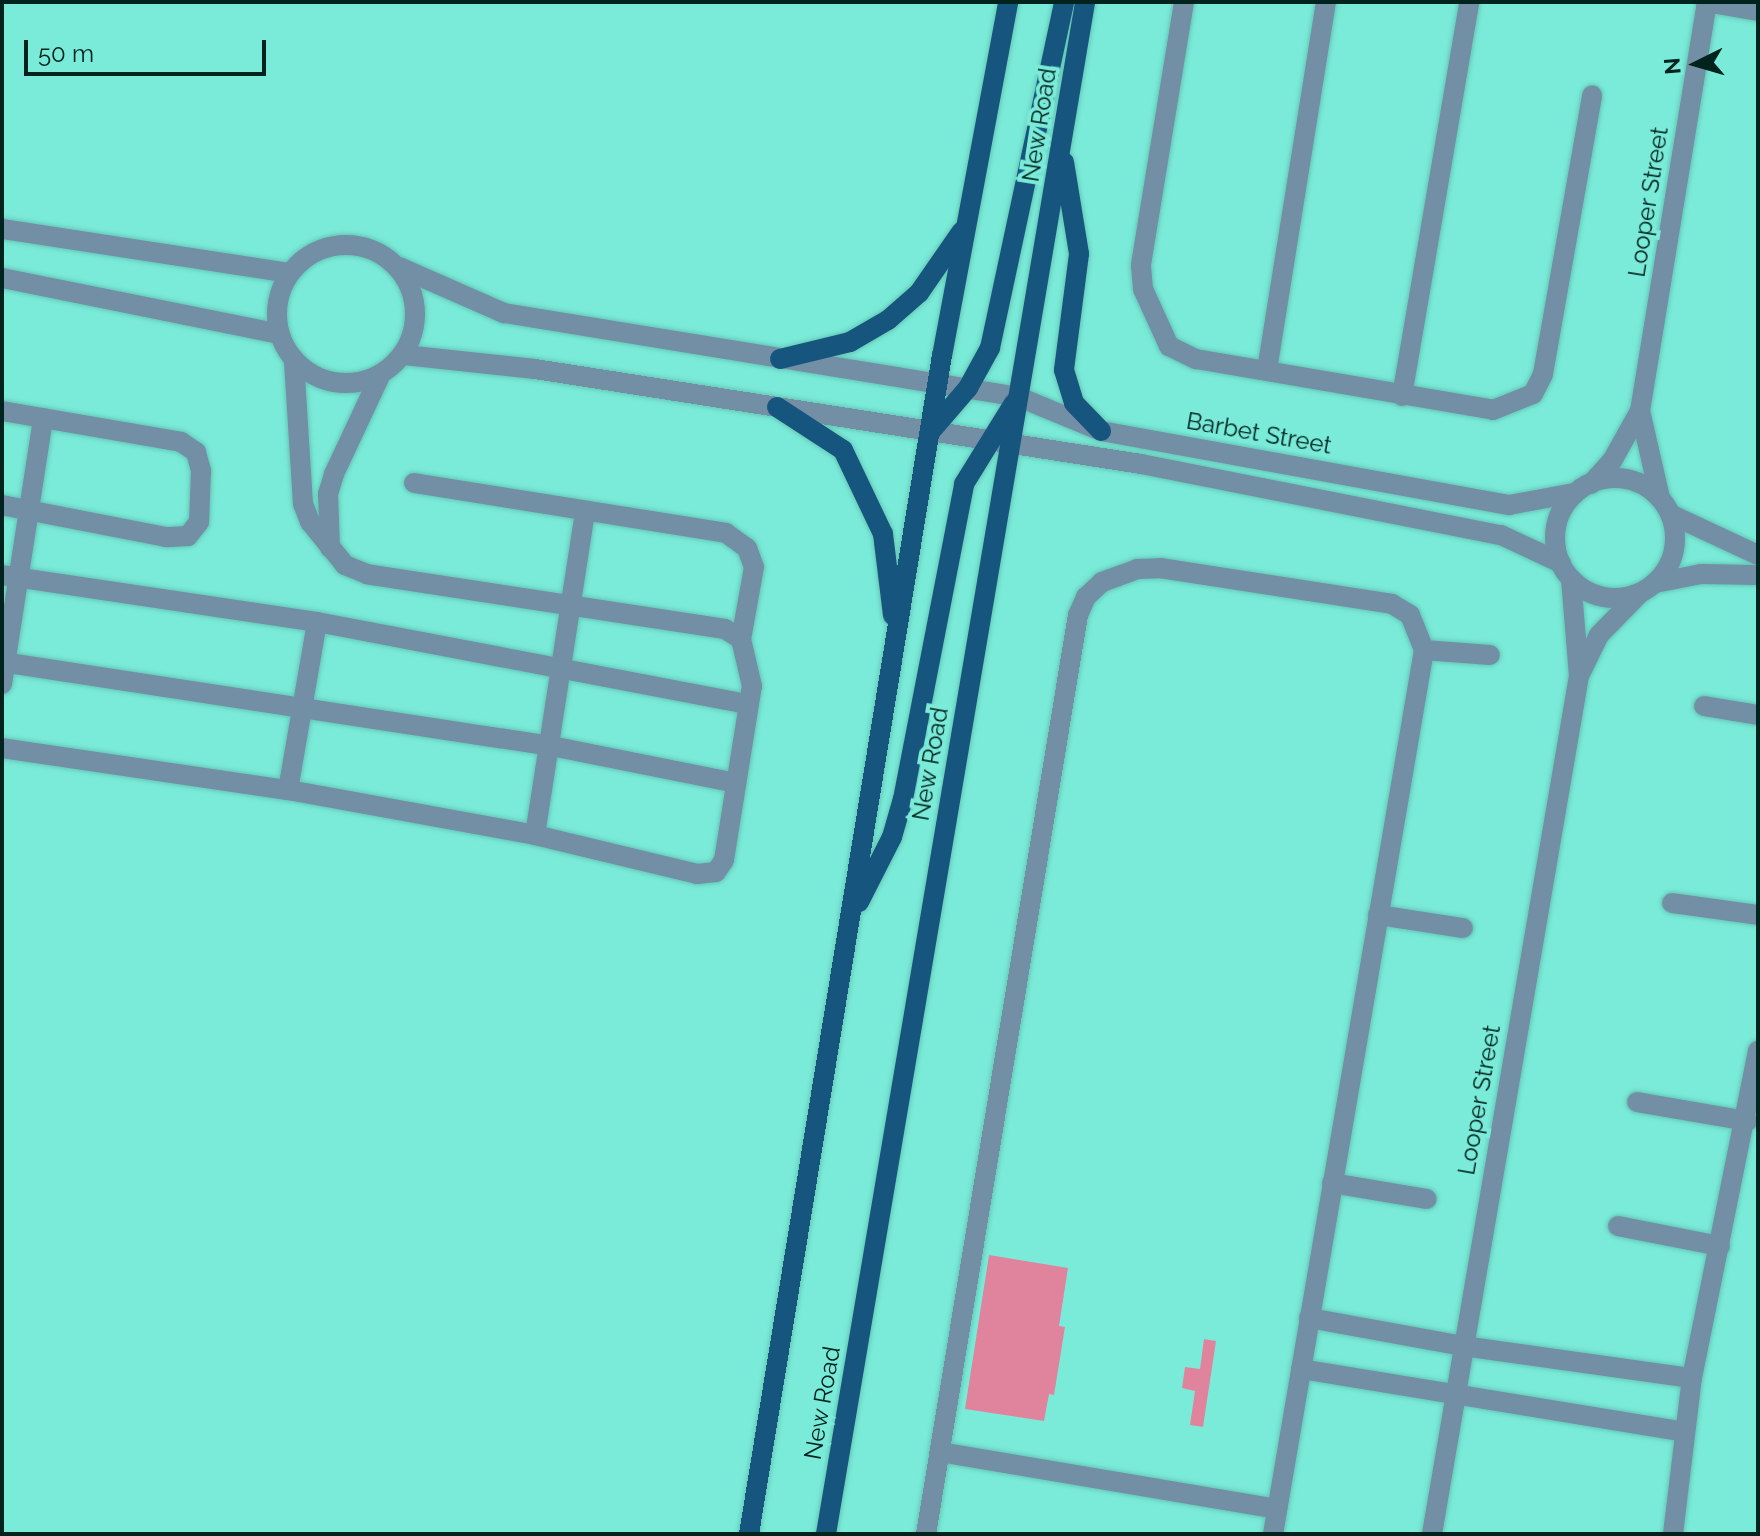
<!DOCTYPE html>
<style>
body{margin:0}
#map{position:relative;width:1760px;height:1536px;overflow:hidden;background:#7bebd9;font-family:Raleway,sans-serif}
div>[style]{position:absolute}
.green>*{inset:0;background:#e0849e}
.roads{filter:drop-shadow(0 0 2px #65c7b7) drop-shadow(0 0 2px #65c7b7)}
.minor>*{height:20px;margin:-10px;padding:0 10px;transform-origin:10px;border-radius:10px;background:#728fa6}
.minor>.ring{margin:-10px;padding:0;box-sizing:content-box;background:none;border:20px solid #728fa6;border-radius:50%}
.major>*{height:20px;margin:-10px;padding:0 10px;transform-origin:10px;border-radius:10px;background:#16557d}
span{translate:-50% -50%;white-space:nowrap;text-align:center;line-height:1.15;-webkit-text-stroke:8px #7bebd9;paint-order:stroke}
.street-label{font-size:24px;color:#00231e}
.frame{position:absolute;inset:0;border:4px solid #00231e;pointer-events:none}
.north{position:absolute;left:1656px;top:24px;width:80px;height:80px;-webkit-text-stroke:6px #7bebd9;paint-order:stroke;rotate:265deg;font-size:22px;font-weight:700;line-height:32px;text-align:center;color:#00231e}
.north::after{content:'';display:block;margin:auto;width:28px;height:36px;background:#00231e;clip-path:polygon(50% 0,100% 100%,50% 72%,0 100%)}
.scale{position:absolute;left:24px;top:40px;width:242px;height:36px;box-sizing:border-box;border:4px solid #00231e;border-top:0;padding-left:10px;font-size:24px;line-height:28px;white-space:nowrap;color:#00231e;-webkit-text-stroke:6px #7bebd9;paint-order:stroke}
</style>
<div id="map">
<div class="green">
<div style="clip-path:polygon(989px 1255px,1068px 1268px,1059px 1326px,1065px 1327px,1054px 1395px,1049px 1394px,1044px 1421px,965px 1409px)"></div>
<div style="clip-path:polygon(1204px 1339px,1216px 1341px,1203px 1427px,1190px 1425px,1195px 1391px,1182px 1388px,1185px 1367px,1200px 1369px)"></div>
</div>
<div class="roads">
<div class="minor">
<div style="left:1184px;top:2px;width:267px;rotate:99.3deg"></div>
<div style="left:1141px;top:266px;width:23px;rotate:85deg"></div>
<div style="left:1143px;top:289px;width:63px;rotate:65.5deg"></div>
<div style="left:1169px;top:346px;width:30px;rotate:26deg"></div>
<div style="left:1196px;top:359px;width:301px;rotate:9.7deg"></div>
<div style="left:1493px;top:410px;width:43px;rotate:-21.8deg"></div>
<div style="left:1533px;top:394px;width:22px;rotate:-63deg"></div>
<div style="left:1543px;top:374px;width:283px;rotate:-80deg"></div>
<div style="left:1706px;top:2px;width:53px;rotate:9.8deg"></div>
<div style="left:2px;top:229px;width:290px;rotate:8.7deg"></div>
<div class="ring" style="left:277px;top:245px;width:118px;height:118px"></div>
<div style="left:399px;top:267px;width:115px;rotate:23.7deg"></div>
<div style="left:504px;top:313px;width:522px;rotate:9.26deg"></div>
<div style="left:1019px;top:397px;width:89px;rotate:22.5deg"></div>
<div style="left:1101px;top:431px;width:415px;rotate:10.3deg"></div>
<div style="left:1509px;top:505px;width:66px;rotate:-10.5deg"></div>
<div style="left:2px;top:278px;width:283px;rotate:11.4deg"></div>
<div style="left:404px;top:355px;width:132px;rotate:6.1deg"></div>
<div style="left:535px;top:369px;width:613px;rotate:8.91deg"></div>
<div style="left:1141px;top:464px;width:367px;rotate:11.2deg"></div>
<div style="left:1501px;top:535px;width:66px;rotate:25deg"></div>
<div style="left:1267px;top:370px;width:373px;rotate:-80.9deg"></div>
<div style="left:1402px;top:396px;width:400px;rotate:-80.3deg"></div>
<div style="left:2px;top:411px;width:182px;rotate:9.8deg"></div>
<div style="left:181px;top:442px;width:18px;rotate:34deg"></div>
<div style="left:196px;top:452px;width:20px;rotate:75deg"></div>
<div style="left:201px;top:471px;width:51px;rotate:92.2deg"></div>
<div style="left:199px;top:522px;width:18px;rotate:128deg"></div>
<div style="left:188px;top:536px;width:22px;rotate:177deg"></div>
<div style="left:166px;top:537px;width:167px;rotate:-169deg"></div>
<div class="ring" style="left:1555px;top:478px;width:100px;height:100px"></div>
<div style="left:414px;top:483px;width:316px;rotate:9.1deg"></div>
<div style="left:726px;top:533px;width:26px;rotate:36deg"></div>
<div style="left:747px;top:548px;width:20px;rotate:70deg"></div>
<div style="left:754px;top:567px;width:73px;rotate:100.2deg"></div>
<div style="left:1591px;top:484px;width:31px;rotate:-48deg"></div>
<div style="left:1612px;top:461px;width:57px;rotate:-60.8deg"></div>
<div style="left:1660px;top:498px;width:89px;rotate:-102.9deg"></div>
<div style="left:1640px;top:411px;width:414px;rotate:-80.7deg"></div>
<div style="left:1670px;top:514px;width:97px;rotate:25deg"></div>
<div style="left:330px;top:548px;width:54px;rotate:-92.1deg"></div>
<div style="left:328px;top:494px;width:21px;rotate:-73deg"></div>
<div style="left:334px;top:474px;width:108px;rotate:-64.9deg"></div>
<div style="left:2px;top:575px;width:318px;rotate:8.5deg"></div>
<div style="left:317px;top:622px;width:439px;rotate:10.8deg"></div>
<div style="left:1655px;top:583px;width:47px;rotate:-11.1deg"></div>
<div style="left:1701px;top:574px;width:57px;rotate:1deg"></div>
<div style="left:1424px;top:650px;width:66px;rotate:4.3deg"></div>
<div style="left:2px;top:662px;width:555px;rotate:8.7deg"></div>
<div style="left:551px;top:746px;width:189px;rotate:11.3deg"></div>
<div style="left:1581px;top:672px;width:41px;rotate:-64.1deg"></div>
<div style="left:1599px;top:635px;width:59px;rotate:-45.7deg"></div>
<div style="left:2px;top:684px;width:269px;rotate:-81.2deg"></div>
<div style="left:1704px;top:706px;width:55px;rotate:9.5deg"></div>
<div style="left:2px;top:748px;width:289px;rotate:8.4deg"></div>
<div style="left:288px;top:790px;width:251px;rotate:10.3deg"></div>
<div style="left:535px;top:835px;width:167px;rotate:13.5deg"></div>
<div style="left:697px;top:874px;width:19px;rotate:-6deg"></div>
<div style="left:716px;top:872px;width:14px;rotate:-56deg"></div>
<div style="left:724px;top:860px;width:176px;rotate:-80.9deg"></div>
<div style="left:752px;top:686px;width:48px;rotate:-103.2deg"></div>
<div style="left:741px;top:639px;width:19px;rotate:-148deg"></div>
<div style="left:725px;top:629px;width:362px;rotate:-171.3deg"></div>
<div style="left:367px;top:574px;width:24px;rotate:-158deg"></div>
<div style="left:345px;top:565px;width:55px;rotate:-129.1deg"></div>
<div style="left:310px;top:522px;width:19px;rotate:-111deg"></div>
<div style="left:303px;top:504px;width:143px;rotate:-93.6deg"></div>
<div style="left:288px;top:790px;width:170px;rotate:-80.2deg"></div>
<div style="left:535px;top:835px;width:326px;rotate:-81.2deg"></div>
<div style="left:1672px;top:903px;width:87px;rotate:7.9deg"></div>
<div style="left:1378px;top:915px;width:86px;rotate:8.7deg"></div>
<div style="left:1637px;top:1102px;width:112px;rotate:9.8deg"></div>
<div style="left:1332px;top:1183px;width:96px;rotate:9.6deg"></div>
<div style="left:1618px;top:1226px;width:104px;rotate:11.1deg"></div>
<div style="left:1309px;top:1318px;width:157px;rotate:10.3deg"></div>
<div style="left:1463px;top:1346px;width:231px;rotate:8deg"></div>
<div style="left:1301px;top:1369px;width:389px;rotate:9.3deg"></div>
<div style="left:940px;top:1452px;width:342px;rotate:9.6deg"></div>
<div style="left:926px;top:1534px;width:931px;rotate:-80.61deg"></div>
<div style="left:1078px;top:615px;width:20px;rotate:-66deg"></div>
<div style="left:1086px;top:597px;width:22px;rotate:-43deg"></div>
<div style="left:1102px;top:582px;width:37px;rotate:-20deg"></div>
<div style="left:1137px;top:569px;width:23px;rotate:-2deg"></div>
<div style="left:1160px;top:568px;width:235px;rotate:8.8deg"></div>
<div style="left:1392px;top:604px;width:21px;rotate:31deg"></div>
<div style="left:1410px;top:615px;width:38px;rotate:68deg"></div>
<div style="left:1424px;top:650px;width:897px;rotate:99.69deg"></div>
<div style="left:1432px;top:1534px;width:871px;rotate:-80.28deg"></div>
<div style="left:1579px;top:676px;width:97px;rotate:-94.7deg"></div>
<div style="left:1673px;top:1534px;width:157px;rotate:-83.1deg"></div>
<div style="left:1692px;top:1378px;width:334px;rotate:-78.6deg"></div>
</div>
<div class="major">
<div style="left:1064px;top:162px;width:93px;rotate:80.7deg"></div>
<div style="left:1079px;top:254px;width:117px;rotate:97.4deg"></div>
<div style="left:1064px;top:370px;width:34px;rotate:73deg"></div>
<div style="left:1074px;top:403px;width:39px;rotate:46deg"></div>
<div style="left:780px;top:359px;width:72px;rotate:-13.7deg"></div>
<div style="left:850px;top:342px;width:44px;rotate:-30.1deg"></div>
<div style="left:888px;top:320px;width:41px;rotate:-41.1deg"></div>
<div style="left:919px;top:293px;width:75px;rotate:-55.3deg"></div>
<div style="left:777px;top:407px;width:79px;rotate:33.1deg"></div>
<div style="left:843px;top:450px;width:93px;rotate:64.5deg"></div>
<div style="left:883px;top:534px;width:82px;rotate:83deg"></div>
<div style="left:931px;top:431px;width:57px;rotate:-49.3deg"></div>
<div style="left:968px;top:388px;width:46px;rotate:-61.2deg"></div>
<div style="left:990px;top:348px;width:354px;rotate:-77.9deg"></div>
<div style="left:859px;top:902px;width:73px;rotate:-63.1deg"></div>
<div style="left:892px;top:837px;width:40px;rotate:-74deg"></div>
<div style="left:903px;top:799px;width:321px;rotate:-79deg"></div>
<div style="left:964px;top:484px;width:95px;rotate:-58.3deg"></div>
<div style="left:749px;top:1534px;width:1194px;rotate:-80.7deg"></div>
<div style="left:942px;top:356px;width:360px;rotate:-79.4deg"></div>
<div style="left:826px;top:1534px;width:1554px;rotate:-80.4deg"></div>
</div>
</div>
<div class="street-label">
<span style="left:1039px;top:125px;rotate:-81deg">New Road</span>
<span style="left:1648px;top:202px;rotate:-81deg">Looper Street</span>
<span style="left:1259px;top:433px;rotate:10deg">Barbet Street</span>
<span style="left:930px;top:764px;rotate:-80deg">New Road</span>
<span style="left:1479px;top:1100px;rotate:-80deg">Looper Street</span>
<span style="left:822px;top:1403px;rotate:-80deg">New Road</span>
</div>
<div class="frame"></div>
<div class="north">N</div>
<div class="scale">50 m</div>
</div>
